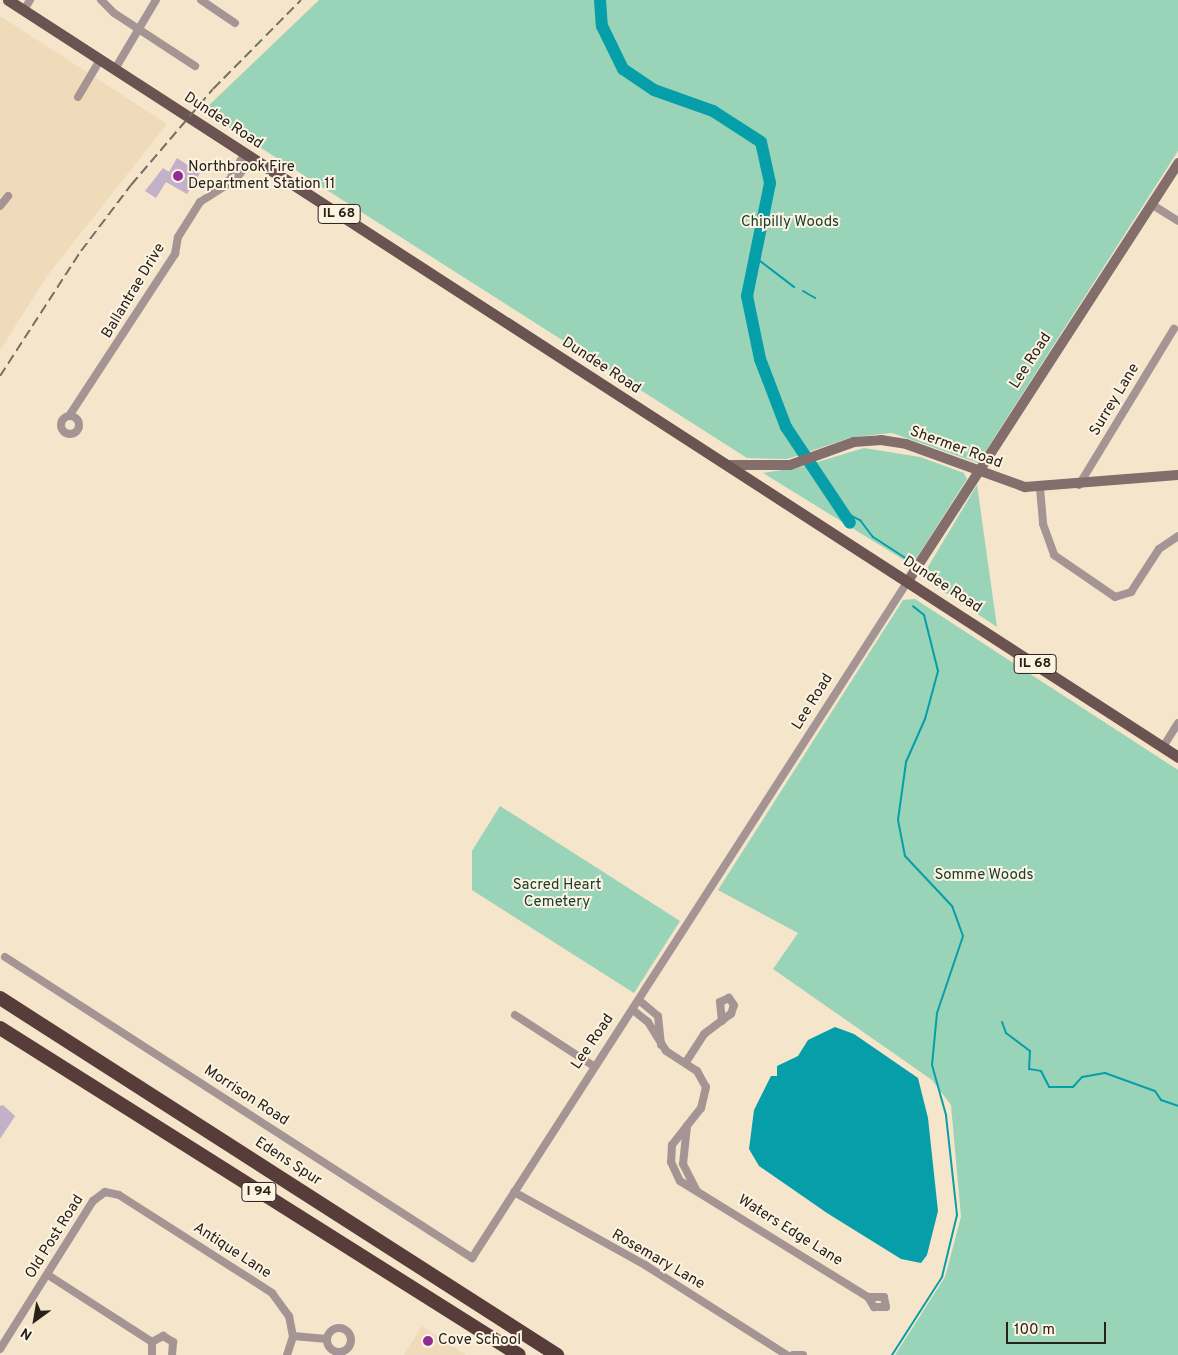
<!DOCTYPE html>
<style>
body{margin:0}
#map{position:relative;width:1178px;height:1355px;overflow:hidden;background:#f5e5cb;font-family:Overpass,sans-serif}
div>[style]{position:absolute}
.built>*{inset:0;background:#efdbba}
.green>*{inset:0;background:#99d3b8}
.water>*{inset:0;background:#069fa9}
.stream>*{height:2px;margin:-1px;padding:0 1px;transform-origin:1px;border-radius:1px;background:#069fa9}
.river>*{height:12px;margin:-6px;padding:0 6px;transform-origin:6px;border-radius:6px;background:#069fa9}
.building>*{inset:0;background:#c3b1c9}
.street>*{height:8px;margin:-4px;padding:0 4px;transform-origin:4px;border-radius:4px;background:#a49594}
.street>.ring{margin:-4px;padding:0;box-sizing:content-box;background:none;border:8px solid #a49594;border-radius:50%}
.secondary>*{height:10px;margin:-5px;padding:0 5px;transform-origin:5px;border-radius:5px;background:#836e6c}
.primary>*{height:11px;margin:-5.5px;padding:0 5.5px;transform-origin:5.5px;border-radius:5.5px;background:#6b5351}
.highway>*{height:14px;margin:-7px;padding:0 7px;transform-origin:7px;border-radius:7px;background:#573c39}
.rail>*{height:2px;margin-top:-1px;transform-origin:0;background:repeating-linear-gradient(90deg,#766d5d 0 10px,transparent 0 15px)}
.dots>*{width:14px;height:14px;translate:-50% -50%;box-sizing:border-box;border:2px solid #fdf3e3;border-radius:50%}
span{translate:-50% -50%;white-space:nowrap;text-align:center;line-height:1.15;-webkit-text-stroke:4px #fdf3e3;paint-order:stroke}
.shield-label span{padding:1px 4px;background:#fdf3e3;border:1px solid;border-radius:4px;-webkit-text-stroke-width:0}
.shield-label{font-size:14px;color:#272218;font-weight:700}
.street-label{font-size:15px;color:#272218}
.poi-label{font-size:15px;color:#272218}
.left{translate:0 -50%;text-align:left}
.park-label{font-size:15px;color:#174030}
.north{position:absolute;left:10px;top:1295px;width:50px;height:50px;-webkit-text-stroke:4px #fdf3e3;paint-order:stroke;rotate:212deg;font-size:14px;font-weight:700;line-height:20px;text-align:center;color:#272218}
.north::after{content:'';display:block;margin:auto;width:18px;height:22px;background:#272218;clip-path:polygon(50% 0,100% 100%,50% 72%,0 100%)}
.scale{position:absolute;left:1006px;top:1322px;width:100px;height:22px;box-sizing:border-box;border:2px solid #272218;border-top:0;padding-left:6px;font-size:15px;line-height:18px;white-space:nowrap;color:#272218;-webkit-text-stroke:4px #fdf3e3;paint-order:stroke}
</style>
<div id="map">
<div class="built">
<div style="clip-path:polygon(0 16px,167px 124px,47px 276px,0 350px)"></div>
<div style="clip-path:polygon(422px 1326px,466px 1355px,404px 1355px)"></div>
</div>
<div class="green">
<div style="clip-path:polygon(319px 0,1178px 0,1178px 151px,978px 463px,892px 433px,853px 437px,787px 459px,747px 458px,203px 111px)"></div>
<div style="clip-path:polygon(864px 448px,920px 457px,964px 473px,967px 479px,912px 565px,763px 473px,801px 467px)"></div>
<div style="clip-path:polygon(977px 485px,997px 627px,922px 577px)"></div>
<div style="clip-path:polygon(915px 599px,1178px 770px,1178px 1355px,895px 1355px,945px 1277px,961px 1217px,951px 1105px,932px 1080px,773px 969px,798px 933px,718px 890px,898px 608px,903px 600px)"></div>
<div style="clip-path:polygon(500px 806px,680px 921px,634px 993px,472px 890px,472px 851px)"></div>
</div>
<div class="water">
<div style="clip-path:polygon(835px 1027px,854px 1034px,918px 1078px,928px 1118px,938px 1211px,927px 1255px,921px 1263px,901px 1259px,827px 1213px,759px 1166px,749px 1149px,754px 1110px,771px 1076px,777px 1076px,777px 1066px,798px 1056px,808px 1040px)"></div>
</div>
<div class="stream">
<div style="left:756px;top:258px;width:48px;rotate:37.3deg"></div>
<div style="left:803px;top:291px;width:14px;rotate:30deg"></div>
<div style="left:838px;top:509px;width:25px;rotate:27deg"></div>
<div style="left:860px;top:520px;width:21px;rotate:53deg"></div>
<div style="left:873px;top:537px;width:40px;rotate:32.9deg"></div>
<div style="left:1002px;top:1022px;width:12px;rotate:70deg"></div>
<div style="left:1006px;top:1033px;width:30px;rotate:37deg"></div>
<div style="left:1030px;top:1051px;width:18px;rotate:93deg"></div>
<div style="left:1029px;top:1069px;width:12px;rotate:9deg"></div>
<div style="left:1041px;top:1071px;width:18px;rotate:63deg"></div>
<div style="left:1049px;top:1087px;width:24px"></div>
<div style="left:1073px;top:1087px;width:13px;rotate:-48deg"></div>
<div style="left:1082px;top:1077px;width:23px;rotate:-10deg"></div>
<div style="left:1105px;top:1073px;width:53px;rotate:19.8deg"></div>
<div style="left:1155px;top:1091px;width:11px;rotate:56deg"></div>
<div style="left:1161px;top:1100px;width:18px;rotate:19deg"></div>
<div style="left:892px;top:1355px;width:93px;rotate:-57.3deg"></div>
<div style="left:942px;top:1277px;width:64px;rotate:-76.4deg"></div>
<div style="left:957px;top:1215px;width:101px;rotate:-96.3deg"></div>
<div style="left:946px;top:1115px;width:52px;rotate:-105.6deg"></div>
<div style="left:932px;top:1065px;width:52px;rotate:-84.5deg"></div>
<div style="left:937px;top:1013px;width:81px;rotate:-71.3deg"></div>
<div style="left:963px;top:936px;width:32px;rotate:-110deg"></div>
<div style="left:952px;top:906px;width:69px;rotate:-133.2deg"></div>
<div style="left:905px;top:856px;width:37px;rotate:-101deg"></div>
<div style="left:898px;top:820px;width:59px;rotate:-82.1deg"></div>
<div style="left:906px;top:762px;width:47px;rotate:-66.2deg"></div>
<div style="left:925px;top:719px;width:50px;rotate:-74.8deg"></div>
<div style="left:938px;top:671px;width:58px;rotate:-104deg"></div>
<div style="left:924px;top:615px;width:14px;rotate:-141deg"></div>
</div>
<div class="river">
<div style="left:600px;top:0;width:26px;rotate:86deg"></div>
<div style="left:602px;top:26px;width:48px;rotate:64deg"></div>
<div style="left:623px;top:69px;width:37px;rotate:34deg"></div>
<div style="left:654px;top:90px;width:63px;rotate:19.6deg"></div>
<div style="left:713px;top:111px;width:57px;rotate:32.9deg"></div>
<div style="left:761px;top:142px;width:42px;rotate:77.6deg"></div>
<div style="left:770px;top:183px;width:115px;rotate:101.5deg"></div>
<div style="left:747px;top:296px;width:64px;rotate:78.3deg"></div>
<div style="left:760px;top:359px;width:73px;rotate:69.1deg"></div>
<div style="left:786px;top:427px;width:115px;rotate:56.3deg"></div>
</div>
<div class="building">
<div style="clip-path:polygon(177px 158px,200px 173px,187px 194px,166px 182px,156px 198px,145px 191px,163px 168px,169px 172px)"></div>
<div style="clip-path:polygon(3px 1105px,15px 1116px,0 1139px,0 1106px)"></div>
</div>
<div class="street">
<div style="left:101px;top:0;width:18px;rotate:45deg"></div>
<div style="left:114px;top:13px;width:97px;rotate:33.2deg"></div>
<div style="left:201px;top:0;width:41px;rotate:34.1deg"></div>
<div style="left:24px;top:10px;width:12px;rotate:-59deg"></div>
<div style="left:115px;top:69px;width:80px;rotate:-59.3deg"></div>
<div style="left:78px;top:97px;width:43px;rotate:-59.3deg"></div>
<div style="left:227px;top:184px;width:36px;rotate:-60deg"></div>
<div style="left:1151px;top:204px;width:32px;rotate:32deg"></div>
<div style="left:0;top:206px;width:13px;rotate:-51deg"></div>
<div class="ring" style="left:61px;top:416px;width:10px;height:10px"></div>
<div style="left:69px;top:416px;width:194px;rotate:-56.8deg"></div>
<div style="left:175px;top:254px;width:17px;rotate:-80deg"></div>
<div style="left:178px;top:237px;width:41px;rotate:-57.8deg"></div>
<div style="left:200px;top:202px;width:43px;rotate:-32.6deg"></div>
<div style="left:236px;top:179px;width:26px;rotate:-53deg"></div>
<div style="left:1079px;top:485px;width:183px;rotate:-58.7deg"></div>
<div style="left:1040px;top:488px;width:36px;rotate:85deg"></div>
<div style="left:1043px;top:524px;width:33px;rotate:70deg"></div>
<div style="left:1054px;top:555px;width:74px;rotate:34.5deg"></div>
<div style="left:1115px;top:597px;width:17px;rotate:-17deg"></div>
<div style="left:1131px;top:592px;width:51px;rotate:-56.9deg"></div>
<div style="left:1159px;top:549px;width:23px;rotate:-34deg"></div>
<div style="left:1163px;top:747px;width:28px;rotate:-58deg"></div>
<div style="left:5px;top:957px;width:556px;rotate:32.8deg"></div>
<div style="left:472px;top:1258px;width:805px;rotate:-57.22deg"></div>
<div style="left:640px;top:1001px;width:23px;rotate:40deg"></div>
<div style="left:658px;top:1016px;width:29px;rotate:84deg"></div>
<div style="left:633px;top:1010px;width:19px;rotate:39deg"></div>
<div style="left:648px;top:1022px;width:34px;rotate:58deg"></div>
<div style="left:666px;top:1051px;width:37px;rotate:33deg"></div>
<div style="left:697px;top:1071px;width:18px;rotate:61deg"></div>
<div style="left:706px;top:1087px;width:22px;rotate:103deg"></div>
<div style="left:701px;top:1108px;width:47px;rotate:128.1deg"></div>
<div style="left:672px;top:1145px;width:17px;rotate:93deg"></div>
<div style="left:671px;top:1162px;width:21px;rotate:65deg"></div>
<div style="left:680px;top:1181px;width:221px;rotate:31.7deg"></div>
<div style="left:868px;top:1297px;width:12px;rotate:59deg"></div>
<div style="left:874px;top:1307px;width:12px"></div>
<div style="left:886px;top:1307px;width:10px;rotate:-101deg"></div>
<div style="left:884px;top:1297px;width:16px;rotate:180deg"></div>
<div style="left:515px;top:1015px;width:95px;rotate:33deg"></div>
<div style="left:686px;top:1062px;width:33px;rotate:-57deg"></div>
<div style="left:704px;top:1034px;width:34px;rotate:-37deg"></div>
<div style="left:731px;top:1014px;width:9px;rotate:-72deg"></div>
<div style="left:734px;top:1005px;width:9px;rotate:-126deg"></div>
<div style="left:729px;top:998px;width:10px;rotate:156deg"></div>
<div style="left:720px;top:1002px;width:19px;rotate:84deg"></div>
<div style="left:687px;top:1126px;width:38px;rotate:96deg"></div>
<div style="left:683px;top:1164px;width:29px;rotate:63deg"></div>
<div style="left:514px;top:1192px;width:150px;rotate:29.1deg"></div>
<div style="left:645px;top:1265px;width:168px;rotate:32.4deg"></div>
<div style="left:48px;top:1275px;width:124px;rotate:32.8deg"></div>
<div class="ring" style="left:327px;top:1328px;width:16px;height:16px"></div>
<div style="left:0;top:1349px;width:175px;rotate:-57.9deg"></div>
<div style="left:93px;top:1201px;width:15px;rotate:-37deg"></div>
<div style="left:105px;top:1192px;width:14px;rotate:12deg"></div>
<div style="left:119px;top:1195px;width:182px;rotate:32.6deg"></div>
<div style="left:272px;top:1293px;width:29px;rotate:54deg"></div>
<div style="left:289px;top:1316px;width:20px;rotate:79deg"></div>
<div style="left:293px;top:1336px;width:34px;rotate:5deg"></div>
<div style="left:152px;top:1355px;width:13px;rotate:-90deg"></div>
<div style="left:152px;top:1342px;width:13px;rotate:-29deg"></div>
<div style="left:163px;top:1336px;width:12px;rotate:31deg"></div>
<div style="left:173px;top:1342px;width:13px;rotate:94deg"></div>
<div style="left:287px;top:1355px;width:20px;rotate:-72deg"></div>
<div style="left:793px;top:1355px;width:10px"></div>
</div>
<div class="secondary">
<div style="left:727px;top:465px;width:63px"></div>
<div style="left:790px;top:465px;width:68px;rotate:-19.8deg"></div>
<div style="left:854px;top:442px;width:27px;rotate:-4deg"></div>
<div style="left:881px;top:440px;width:25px;rotate:9deg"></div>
<div style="left:906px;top:444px;width:127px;rotate:19.9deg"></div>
<div style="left:1025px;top:487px;width:153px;rotate:-4.5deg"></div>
<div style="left:908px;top:581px;width:498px;rotate:-57.1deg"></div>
</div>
<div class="primary">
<div style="left:8px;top:0;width:1394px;rotate:32.9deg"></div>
</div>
<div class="highway">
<div style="left:0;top:998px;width:662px;rotate:32.66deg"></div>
<div style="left:0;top:1028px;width:613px;rotate:32.21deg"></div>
</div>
<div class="rail">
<div style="left:0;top:376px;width:149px;rotate:-57.1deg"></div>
<div style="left:81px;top:251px;width:83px;rotate:-52.9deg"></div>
<div style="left:131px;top:185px;width:126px;rotate:-49.5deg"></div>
<div style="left:213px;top:89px;width:125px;rotate:-45.3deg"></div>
</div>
<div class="dots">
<div style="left:178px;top:176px;background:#902c92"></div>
<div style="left:428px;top:1341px;background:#902c92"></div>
</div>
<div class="shield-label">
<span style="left:339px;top:214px">IL 68</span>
<span style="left:1035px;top:664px">IL 68</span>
<span style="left:259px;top:1192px">I 94</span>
</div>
<div class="street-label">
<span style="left:223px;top:121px;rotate:33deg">Dundee Road</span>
<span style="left:134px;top:291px;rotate:-59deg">Ballantrae Drive</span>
<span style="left:1031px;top:361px;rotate:-57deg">Lee Road</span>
<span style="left:601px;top:366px;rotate:33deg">Dundee Road</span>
<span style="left:1115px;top:400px;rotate:-59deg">Surrey Lane</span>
<span style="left:956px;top:448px;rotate:20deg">Shermer Road</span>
<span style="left:942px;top:585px;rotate:33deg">Dundee Road</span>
<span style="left:813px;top:702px;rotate:-58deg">Lee Road</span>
<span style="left:593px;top:1042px;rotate:-56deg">Lee Road</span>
<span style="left:246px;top:1096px;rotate:33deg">Morrison Road</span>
<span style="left:288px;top:1162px;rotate:33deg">Edens Spur</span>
<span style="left:790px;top:1231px;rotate:32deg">Waters Edge Lane</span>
<span style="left:55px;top:1237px;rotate:-58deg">Old Post Road</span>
<span style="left:232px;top:1251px;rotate:33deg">Antique Lane</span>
<span style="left:658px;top:1260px;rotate:30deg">Rosemary Lane</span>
</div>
<div class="poi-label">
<span class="left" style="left:188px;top:176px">Northbrook Fire<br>Department Station 11</span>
<span class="left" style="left:438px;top:1341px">Cove School</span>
</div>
<div class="park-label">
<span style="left:790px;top:223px">Chipilly Woods</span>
<span style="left:984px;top:876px">Somme Woods</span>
<span style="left:557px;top:894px">Sacred Heart<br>Cemetery</span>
</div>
<div class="north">N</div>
<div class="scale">100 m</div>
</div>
